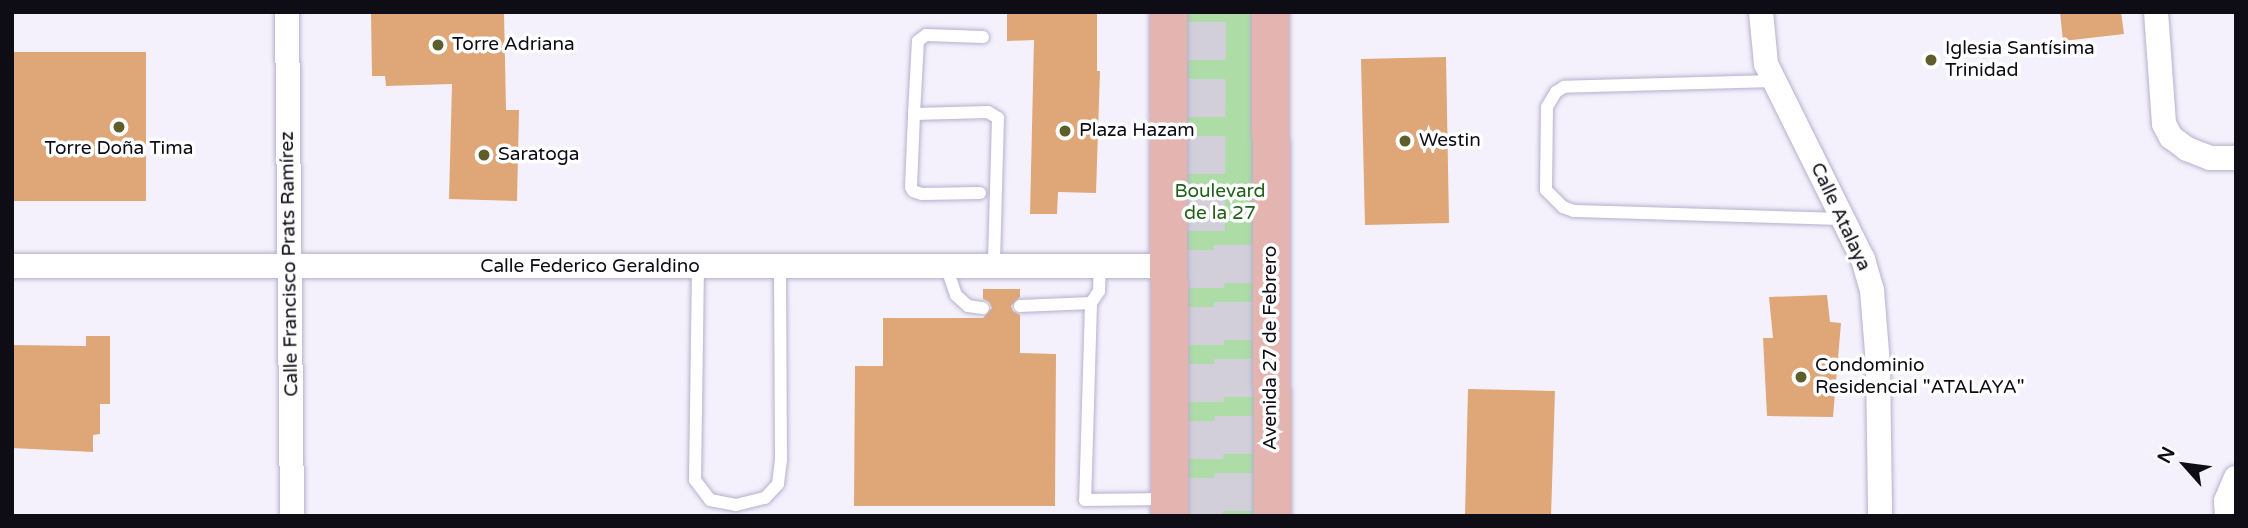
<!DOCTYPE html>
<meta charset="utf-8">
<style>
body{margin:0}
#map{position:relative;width:2248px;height:528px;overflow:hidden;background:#f4f1fd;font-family:"Varela Round",sans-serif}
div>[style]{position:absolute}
.green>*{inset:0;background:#addca7}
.building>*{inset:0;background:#dfa677}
.motorway-tunnel>*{height:38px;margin-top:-19px;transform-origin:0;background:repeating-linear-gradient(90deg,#d2cfda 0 38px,transparent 0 57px)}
.roads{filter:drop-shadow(0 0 2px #b7b0cb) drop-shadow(0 0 2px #b7b0cb)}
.service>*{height:12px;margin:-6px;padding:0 6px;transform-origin:6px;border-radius:6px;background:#fff}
.minor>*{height:24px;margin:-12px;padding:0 12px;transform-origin:12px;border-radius:12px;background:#fff}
.primary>*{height:37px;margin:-18.5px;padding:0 18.5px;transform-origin:18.5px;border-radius:18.5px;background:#e4b5b0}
.dots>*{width:19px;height:19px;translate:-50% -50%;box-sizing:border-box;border:4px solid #fff;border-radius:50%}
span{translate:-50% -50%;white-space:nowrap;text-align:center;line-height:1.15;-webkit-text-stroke:7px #fff;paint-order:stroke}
.poi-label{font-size:19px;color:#0e0c15}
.left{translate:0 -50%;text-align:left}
.park-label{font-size:19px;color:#22611a}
.street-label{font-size:19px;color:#0e0c15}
.frame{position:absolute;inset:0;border:14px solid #0e0c15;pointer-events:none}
.north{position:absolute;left:2150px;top:430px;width:70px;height:70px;-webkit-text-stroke:5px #fff;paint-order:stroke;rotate:298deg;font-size:19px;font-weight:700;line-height:28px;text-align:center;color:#0e0c15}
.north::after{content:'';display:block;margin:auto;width:24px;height:32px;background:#0e0c15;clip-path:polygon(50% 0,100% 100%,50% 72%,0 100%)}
</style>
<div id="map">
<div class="green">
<div style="clip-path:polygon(1179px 12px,1260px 12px,1261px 516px,1179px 516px)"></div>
</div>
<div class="building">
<div style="clip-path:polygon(382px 12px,504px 12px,506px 110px,519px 110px,517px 201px,449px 199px,452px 84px,386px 86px,385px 76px,372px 76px,371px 14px)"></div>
<div style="clip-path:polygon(1007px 12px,1097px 12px,1097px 71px,1100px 71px,1096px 193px,1058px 192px,1057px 214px,1030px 214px,1034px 40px,1007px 41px)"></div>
<div style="clip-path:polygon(2060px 12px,2121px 12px,2124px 34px,2063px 41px)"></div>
<div style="clip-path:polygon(12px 52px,146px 52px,146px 201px,12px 201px)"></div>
<div style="clip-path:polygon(1446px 57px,1449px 223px,1365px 225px,1361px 59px)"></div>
<div style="clip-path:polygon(983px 289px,1020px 289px,1020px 297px,1011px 306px,1013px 311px,1020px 315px,1020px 353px,1056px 354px,1055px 506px,854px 506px,855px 366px,883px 366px,883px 318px,983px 318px,992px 308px,989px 302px,983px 299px)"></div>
<div style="clip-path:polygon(1827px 295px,1830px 322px,1841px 323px,1833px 417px,1767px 416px,1763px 338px,1773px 338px,1769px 297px)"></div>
<div style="clip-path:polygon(86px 336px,110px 336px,110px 404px,100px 404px,100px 434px,93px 435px,93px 452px,12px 448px,12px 345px,86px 346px)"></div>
<div style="clip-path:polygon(1468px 389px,1555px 391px,1551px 516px,1465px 516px)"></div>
</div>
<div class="motorway-tunnel">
<div style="left:1233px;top:245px;width:271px;rotate:89.8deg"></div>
<div style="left:1204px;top:516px;width:504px;rotate:-89.66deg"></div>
</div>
<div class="roads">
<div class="service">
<div style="left:1774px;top:81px;width:210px;rotate:178.4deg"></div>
<div style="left:1564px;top:87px;width:9px;rotate:148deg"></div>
<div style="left:1556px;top:92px;width:17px;rotate:121deg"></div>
<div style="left:1547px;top:107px;width:83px;rotate:90.7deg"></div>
<div style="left:1546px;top:190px;width:24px;rotate:45deg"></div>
<div style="left:1563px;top:207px;width:12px;rotate:20deg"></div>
<div style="left:1574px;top:211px;width:270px;rotate:1.7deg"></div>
<div style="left:914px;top:114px;width:73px;rotate:-86.9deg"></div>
<div style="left:918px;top:41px;width:10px;rotate:-37deg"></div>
<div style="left:926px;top:35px;width:57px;rotate:2deg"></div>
<div style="left:980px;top:193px;width:58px;rotate:179deg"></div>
<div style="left:922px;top:194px;width:9px;rotate:-162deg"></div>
<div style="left:913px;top:191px;width:4px;rotate:-117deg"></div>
<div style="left:911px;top:187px;width:73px;rotate:-87.6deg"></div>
<div style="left:914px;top:114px;width:74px;rotate:-1.5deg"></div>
<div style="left:988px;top:112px;width:12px;rotate:31deg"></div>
<div style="left:998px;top:118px;width:147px;rotate:91.6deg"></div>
<div style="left:946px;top:266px;width:31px;rotate:71deg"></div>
<div style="left:956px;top:295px;width:16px;rotate:43deg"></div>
<div style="left:968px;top:306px;width:15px;rotate:8deg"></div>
<div style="left:698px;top:267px;width:213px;rotate:90.8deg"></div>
<div style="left:695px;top:480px;width:25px;rotate:53deg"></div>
<div style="left:710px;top:500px;width:26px;rotate:11deg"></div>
<div style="left:736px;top:505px;width:30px;rotate:-14deg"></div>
<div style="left:765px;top:498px;width:19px;rotate:-47deg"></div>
<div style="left:778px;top:484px;width:24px;rotate:-83deg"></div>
<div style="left:781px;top:460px;width:193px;rotate:-90.3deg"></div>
<div style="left:1091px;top:303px;width:197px;rotate:91.7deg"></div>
<div style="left:1085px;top:500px;width:80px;rotate:-0.7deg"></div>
<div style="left:1020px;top:306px;width:71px;rotate:-2.4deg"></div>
<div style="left:1091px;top:303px;width:14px;rotate:-56deg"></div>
<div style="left:1099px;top:291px;width:25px;rotate:-88deg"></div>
</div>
<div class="minor">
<div style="left:287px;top:12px;width:504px;rotate:89.43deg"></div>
<div style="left:1761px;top:12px;width:52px;rotate:84.5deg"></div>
<div style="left:1766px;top:64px;width:218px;rotate:63.6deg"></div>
<div style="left:1863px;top:259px;width:32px;rotate:74deg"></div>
<div style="left:1872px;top:290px;width:74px;rotate:85.4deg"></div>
<div style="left:1878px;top:364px;width:152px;rotate:89.2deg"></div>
<div style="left:2156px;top:12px;width:112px;rotate:85.9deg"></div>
<div style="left:2164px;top:124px;width:15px;rotate:62deg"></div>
<div style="left:2171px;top:137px;width:20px;rotate:37deg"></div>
<div style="left:2187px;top:149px;width:25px;rotate:21deg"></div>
<div style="left:2210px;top:158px;width:26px"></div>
<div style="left:12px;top:266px;width:1156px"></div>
<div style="left:2227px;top:516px;width:15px;rotate:-94deg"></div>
<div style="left:2226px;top:501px;width:25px;rotate:-67deg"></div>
</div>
<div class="primary">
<div style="left:1168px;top:12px;width:504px;rotate:89.89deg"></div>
<div style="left:1270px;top:12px;width:504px;rotate:89.77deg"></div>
</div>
</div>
<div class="dots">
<div style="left:438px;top:45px;background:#5e5e2a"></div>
<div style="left:1931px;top:60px;background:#5e5e2a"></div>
<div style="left:119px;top:127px;background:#5e5e2a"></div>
<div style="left:1065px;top:131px;background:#5e5e2a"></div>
<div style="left:1405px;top:141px;background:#5e5e2a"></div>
<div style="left:484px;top:155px;background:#5e5e2a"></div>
<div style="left:1801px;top:377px;background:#5e5e2a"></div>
</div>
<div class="poi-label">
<span class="left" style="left:452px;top:45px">Torre Adriana</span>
<span class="left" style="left:1945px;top:60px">Iglesia Santísima<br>Trinidad</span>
<span class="left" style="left:1079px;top:131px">Plaza Hazam</span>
<span class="left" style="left:1419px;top:141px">Westin</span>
<span style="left:119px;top:149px">Torre Doña Tima</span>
<span class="left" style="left:498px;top:155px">Saratoga</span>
<span class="left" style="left:1815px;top:377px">Condominio<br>Residencial "ATALAYA"</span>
</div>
<div class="park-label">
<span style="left:1220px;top:203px">Boulevard<br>de la 27</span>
</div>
<div class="street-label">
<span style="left:1840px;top:217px;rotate:65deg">Calle Atalaya</span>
<span style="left:290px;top:264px;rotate:-91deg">Calle Francisco Prats Ramírez</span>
<span style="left:590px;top:267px">Calle Federico Geraldino</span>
<span style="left:1271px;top:348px;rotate:-90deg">Avenida 27 de Febrero</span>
</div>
<div class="frame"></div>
<div class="north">N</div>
</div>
